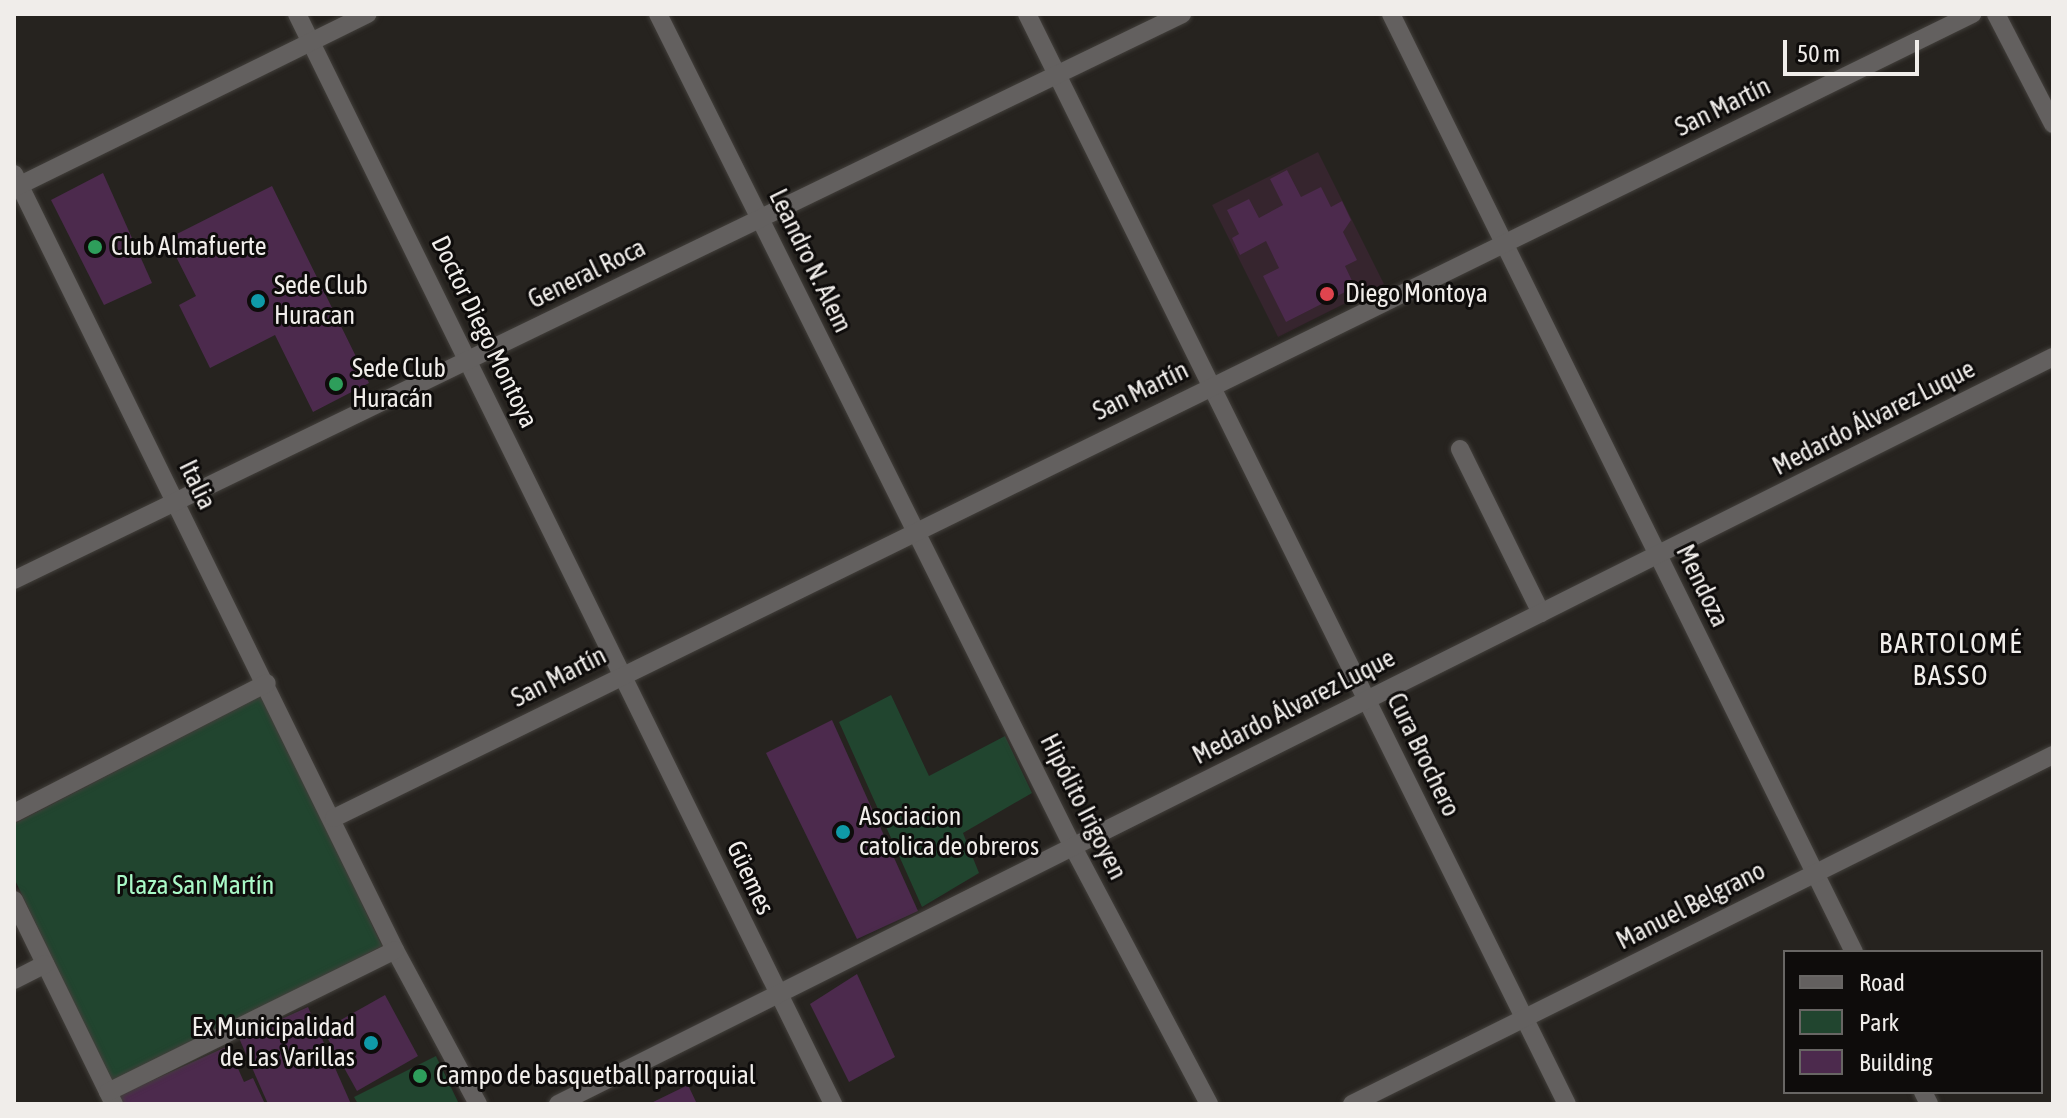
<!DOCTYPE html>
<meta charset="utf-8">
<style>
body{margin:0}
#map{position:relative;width:2067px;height:1118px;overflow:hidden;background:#26231f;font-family:"Asap Condensed",sans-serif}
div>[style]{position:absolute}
.medical>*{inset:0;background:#36252e}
.green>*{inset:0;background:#21452f}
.building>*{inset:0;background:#4c2a4d}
.roads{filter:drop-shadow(0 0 2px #423f3b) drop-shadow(0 0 2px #423f3b)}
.street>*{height:18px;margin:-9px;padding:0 9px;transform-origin:9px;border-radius:9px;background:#63605f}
.dots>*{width:22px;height:22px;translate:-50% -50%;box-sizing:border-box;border:4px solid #0e0c0b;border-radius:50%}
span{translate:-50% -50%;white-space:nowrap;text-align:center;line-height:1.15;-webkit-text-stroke:6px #0e0c0b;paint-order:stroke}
.street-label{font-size:26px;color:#f0edea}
.poi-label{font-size:26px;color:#f0edea}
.left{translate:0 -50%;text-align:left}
.right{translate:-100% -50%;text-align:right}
.park-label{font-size:26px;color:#a9f9c7}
.neighbourhood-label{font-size:28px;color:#f0edea;letter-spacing:2px}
.frame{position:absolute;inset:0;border:16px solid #f0edea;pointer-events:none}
.legend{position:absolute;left:1783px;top:950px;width:260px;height:144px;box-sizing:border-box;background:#0e0c0b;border:2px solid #686664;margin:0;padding:10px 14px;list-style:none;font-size:24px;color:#f0edea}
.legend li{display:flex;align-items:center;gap:16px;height:40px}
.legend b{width:40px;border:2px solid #686664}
.scale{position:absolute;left:1783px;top:40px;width:136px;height:36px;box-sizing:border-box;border:4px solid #f0edea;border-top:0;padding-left:10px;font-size:24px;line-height:28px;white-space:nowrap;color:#f0edea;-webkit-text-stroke:6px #0e0c0b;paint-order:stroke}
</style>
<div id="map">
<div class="medical">
<div style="clip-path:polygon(1318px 152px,1384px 284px,1278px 337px,1212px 205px)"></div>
</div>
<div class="green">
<div style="clip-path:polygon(263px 695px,382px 946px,112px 1083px,14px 878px,14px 824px)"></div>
<div style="clip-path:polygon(891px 695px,929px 776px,1005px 736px,1032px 793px,963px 833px,979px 873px,922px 907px,839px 722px)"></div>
<div style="clip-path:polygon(436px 1056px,459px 1104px,358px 1104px,354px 1097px)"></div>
</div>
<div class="building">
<div style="clip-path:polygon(1287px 170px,1301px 197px,1321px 187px,1331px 207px,1342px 201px,1351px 220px,1343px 232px,1357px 260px,1345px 266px,1355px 287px,1286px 322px,1263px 276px,1279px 268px,1266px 241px,1240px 255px,1232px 238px,1239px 234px,1227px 210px,1249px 199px,1259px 218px,1283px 205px,1270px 179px)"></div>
<div style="clip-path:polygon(103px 173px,152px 283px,104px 305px,51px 200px)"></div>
<div style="clip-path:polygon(272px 186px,369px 383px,313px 412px,275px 335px,210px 368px,179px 305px,196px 296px,167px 239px)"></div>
<div style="clip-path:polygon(832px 720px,918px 911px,857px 939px,766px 753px)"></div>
<div style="clip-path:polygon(857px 974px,895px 1057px,849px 1082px,810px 1004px)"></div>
<div style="clip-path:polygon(385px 995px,418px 1056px,357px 1091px,323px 1030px)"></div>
<div style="clip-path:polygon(308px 1007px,351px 1104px,268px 1104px,239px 1038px)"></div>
<div style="clip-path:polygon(228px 1046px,244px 1082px,253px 1078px,265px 1104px,122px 1104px,118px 1096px)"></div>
<div style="clip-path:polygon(688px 1085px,697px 1104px,649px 1104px)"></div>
</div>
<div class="roads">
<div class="street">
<div style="left:297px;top:14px;width:1215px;rotate:63.81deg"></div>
<div style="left:658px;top:14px;width:931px;rotate:63.52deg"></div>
<div style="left:1073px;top:847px;width:291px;rotate:62.1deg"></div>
<div style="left:1027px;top:14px;width:1216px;rotate:63.65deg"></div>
<div style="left:1391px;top:14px;width:1046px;rotate:63.73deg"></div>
<div style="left:1996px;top:14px;width:124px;rotate:62.6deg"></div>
<div style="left:14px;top:174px;width:864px;rotate:63.85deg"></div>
<div style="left:395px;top:950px;width:175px;rotate:61.7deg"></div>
<div style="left:14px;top:188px;width:394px;rotate:-26.2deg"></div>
<div style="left:1460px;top:449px;width:183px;rotate:63.7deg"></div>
<div style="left:14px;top:580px;width:1298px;rotate:-25.85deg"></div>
<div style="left:14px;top:813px;width:284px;rotate:-27.2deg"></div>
<div style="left:334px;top:818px;width:1825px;rotate:-26.14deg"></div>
<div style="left:14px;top:900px;width:227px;rotate:63.9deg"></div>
<div style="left:14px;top:980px;width:35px;rotate:-27deg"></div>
<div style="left:108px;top:1092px;width:320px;rotate:-26.3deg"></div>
<div style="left:1923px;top:1092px;width:13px;rotate:63deg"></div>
<div style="left:558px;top:1104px;width:1671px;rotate:-26.55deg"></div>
<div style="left:1352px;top:1104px;width:783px;rotate:-26.47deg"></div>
</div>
</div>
<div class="dots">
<div style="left:95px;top:247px;background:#2e9e5b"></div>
<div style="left:1327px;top:294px;background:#e0444e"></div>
<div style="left:258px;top:301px;background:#0f9aa8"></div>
<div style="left:336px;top:384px;background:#2e9e5b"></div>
<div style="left:843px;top:832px;background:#0f9aa8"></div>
<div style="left:371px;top:1043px;background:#0f9aa8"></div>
<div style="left:420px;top:1076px;background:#2e9e5b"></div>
</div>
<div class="street-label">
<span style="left:1723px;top:107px;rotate:-26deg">San Martín</span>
<span style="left:810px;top:261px;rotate:64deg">Leandro N. Alem</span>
<span style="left:587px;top:274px;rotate:-26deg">General Roca</span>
<span style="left:484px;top:332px;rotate:64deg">Doctor Diego Montoya</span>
<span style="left:1141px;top:391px;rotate:-26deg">San Martín</span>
<span style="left:1874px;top:418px;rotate:-27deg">Medardo Álvarez Luque</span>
<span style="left:197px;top:485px;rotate:64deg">Italia</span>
<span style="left:1702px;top:586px;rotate:64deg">Mendoza</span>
<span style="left:559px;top:677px;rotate:-27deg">San Martín</span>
<span style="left:1294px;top:707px;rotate:-27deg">Medardo Álvarez Luque</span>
<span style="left:1423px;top:755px;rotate:64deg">Cura Brochero</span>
<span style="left:1083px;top:807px;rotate:63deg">Hipólito Irigoyen</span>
<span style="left:750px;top:878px;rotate:65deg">Güemes</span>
<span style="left:1691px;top:906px;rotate:-27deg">Manuel Belgrano</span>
</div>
<div class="poi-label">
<span class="left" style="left:111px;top:247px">Club Almafuerte</span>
<span class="left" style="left:274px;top:301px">Sede Club<br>Huracan</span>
<span class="left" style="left:1345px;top:294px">Diego Montoya</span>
<span class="left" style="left:352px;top:384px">Sede Club<br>Huracán</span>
<span class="left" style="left:859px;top:832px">Asociacion<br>catolica de obreros</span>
<span class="right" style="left:355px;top:1043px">Ex Municipalidad<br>de Las Varillas</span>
<span class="left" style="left:436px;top:1076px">Campo de basquetball parroquial</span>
</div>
<div class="park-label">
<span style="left:195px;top:886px">Plaza San Martín</span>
</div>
<div class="neighbourhood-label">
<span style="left:1951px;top:659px">BARTOLOMÉ<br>BASSO</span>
</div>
<div class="frame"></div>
<ul class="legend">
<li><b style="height:10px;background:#63605f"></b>Road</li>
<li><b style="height:22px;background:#21452f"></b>Park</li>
<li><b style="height:22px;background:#4c2a4d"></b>Building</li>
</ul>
<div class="scale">50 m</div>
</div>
